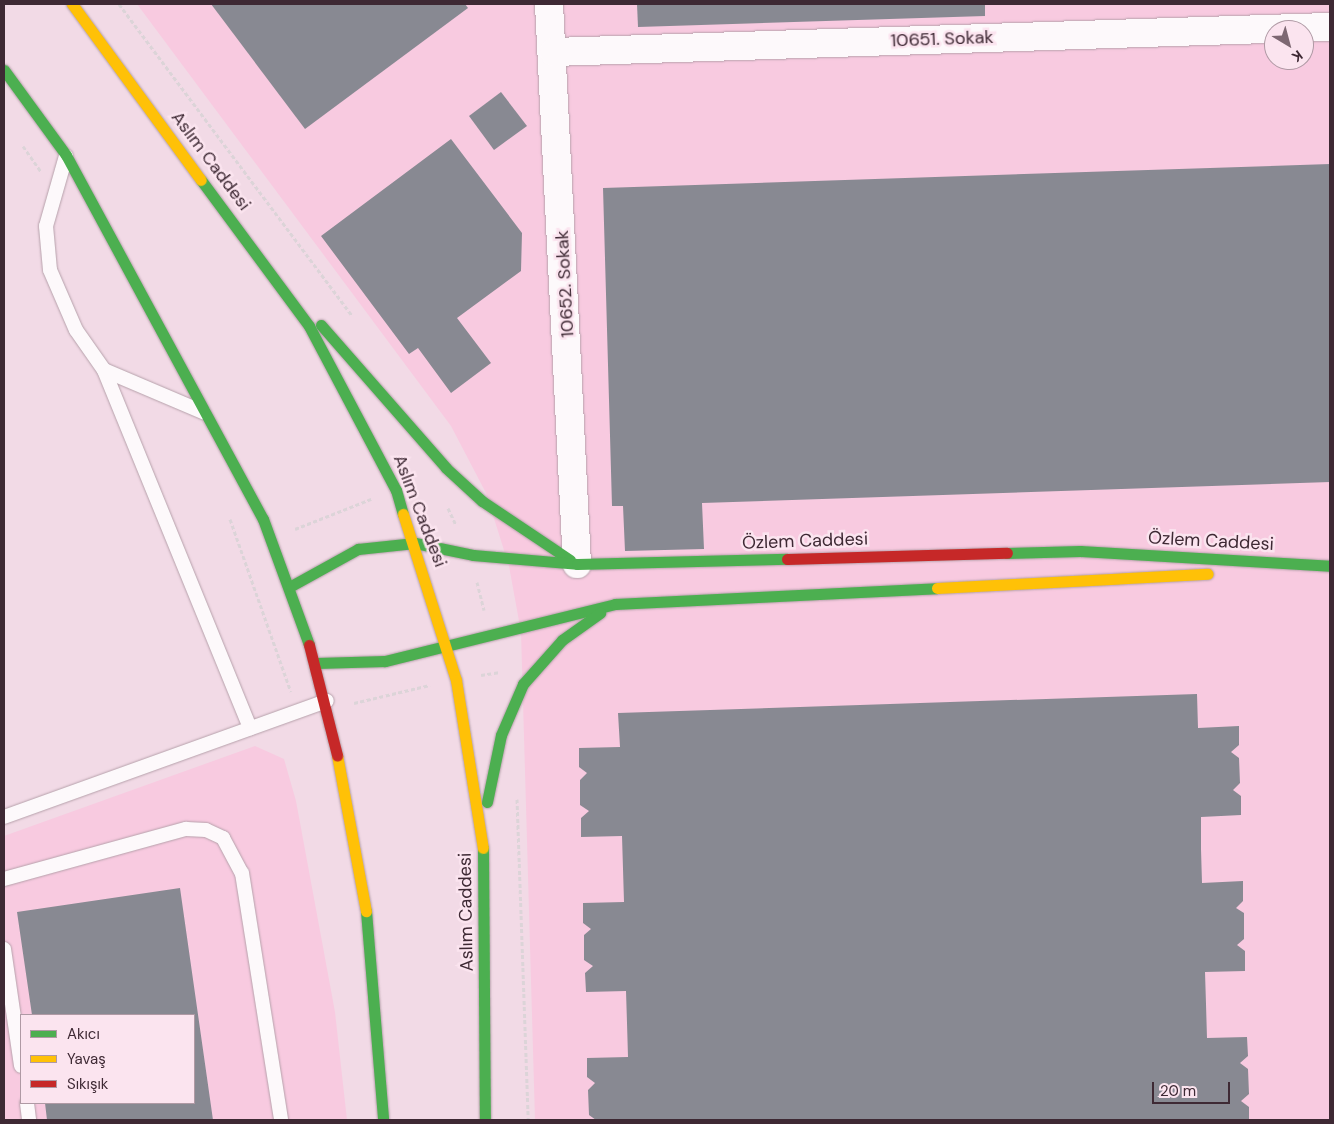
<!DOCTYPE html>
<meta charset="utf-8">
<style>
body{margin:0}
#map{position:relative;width:1334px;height:1124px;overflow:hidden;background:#f2dae6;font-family:"DM Sans",sans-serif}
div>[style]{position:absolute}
.built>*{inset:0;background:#f8cae0}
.building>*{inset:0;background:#888992}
.path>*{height:3px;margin-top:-1.5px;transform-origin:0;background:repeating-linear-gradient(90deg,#dcd4d8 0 4px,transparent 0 6.5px)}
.roads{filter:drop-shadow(0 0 1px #b6a1ab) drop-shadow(0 0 1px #b6a1ab)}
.lane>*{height:14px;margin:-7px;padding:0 7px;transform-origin:7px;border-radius:7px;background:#fdf9fb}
.street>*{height:28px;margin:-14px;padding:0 14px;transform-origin:14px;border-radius:14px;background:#fdf9fb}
.fast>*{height:11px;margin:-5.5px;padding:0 5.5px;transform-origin:5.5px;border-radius:5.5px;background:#4caf50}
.slow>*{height:11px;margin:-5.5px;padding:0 5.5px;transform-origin:5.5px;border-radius:5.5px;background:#ffc107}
.jam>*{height:11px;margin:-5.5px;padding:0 5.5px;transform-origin:5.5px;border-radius:5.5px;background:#c62828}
span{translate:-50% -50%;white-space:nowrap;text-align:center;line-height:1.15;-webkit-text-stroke:5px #fbe4ef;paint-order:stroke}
.street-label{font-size:18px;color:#3e2934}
.frame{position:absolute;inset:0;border:5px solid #3e2934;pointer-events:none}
.legend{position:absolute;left:20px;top:1014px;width:175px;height:90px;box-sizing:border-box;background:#fbe4ef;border:1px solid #af99a4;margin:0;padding:6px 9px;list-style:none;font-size:15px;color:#3e2934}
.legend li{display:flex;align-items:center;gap:10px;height:25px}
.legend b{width:25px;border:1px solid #af99a4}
.north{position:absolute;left:1264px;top:20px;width:50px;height:50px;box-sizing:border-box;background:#fbe4ef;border:1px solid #af99a4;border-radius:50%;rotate:143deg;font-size:14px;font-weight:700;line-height:20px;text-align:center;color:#3e2934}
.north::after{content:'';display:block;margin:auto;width:18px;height:22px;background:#7d6772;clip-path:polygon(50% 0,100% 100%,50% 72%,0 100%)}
.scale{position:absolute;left:1152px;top:1082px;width:78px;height:22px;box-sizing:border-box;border:2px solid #3e2934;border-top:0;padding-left:6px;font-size:15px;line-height:18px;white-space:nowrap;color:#3e2934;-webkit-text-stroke:4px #fbe4ef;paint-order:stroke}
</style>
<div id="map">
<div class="built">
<div style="clip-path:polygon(evenodd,137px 4px,1330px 4px,1330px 1120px,535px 1120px,521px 632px,509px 566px,486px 493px,451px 426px,137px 4px,1274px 30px,1304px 30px,1304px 60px,1274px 60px,1274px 30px)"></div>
<div style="clip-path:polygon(evenodd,255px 746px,284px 759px,296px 801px,335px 1012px,347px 1120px,4px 1120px,4px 836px,255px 746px,21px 1015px,194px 1015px,194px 1103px,21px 1103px,21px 1015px)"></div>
</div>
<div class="building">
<div style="clip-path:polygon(211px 4px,465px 4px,468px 8px,305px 129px)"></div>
<div style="clip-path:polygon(637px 4px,985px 4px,985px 16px,638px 27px)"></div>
<div style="clip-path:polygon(501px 92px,527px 126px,494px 150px,469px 116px)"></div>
<div style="clip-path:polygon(451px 139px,522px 233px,521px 271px,457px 318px,491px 363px,451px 393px,418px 348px,409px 354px,321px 236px)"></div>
<div style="clip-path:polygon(1330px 164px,1330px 482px,702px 503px,704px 549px,625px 551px,623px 506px,612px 506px,603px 188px)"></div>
<div style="clip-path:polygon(1197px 694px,1198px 728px,1239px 726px,1239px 745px,1231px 752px,1239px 758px,1240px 783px,1233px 790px,1241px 796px,1241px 815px,1201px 817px,1201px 849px,1202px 883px,1243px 881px,1243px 901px,1236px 908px,1244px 913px,1244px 939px,1237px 945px,1245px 951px,1245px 971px,1205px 972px,1206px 1004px,1207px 1038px,1247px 1037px,1248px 1056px,1240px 1063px,1248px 1069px,1249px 1094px,1241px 1101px,1249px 1107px,1249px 1120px,596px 1120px,589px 1115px,588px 1090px,595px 1083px,587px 1077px,587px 1058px,628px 1057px,627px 1023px,626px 991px,586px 992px,585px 973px,593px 966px,584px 960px,584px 935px,591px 929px,583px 923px,583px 903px,624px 902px,622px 836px,581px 837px,581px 818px,589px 811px,580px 805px,580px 780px,587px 773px,579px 767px,579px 748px,620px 747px,618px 713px)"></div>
<div style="clip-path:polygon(180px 888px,213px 1120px,47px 1120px,45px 1103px,194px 1103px,194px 1015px,32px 1015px,17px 912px)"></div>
</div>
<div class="path">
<div style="left:119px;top:4px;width:389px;rotate:53.2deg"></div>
<div style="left:23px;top:146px;width:32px;rotate:55deg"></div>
<div style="left:448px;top:508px;width:19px;rotate:65deg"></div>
<div style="left:230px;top:519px;width:183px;rotate:70.6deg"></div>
<div style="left:295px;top:529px;width:82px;rotate:-21.5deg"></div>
<div style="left:477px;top:582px;width:29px;rotate:76deg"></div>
<div style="left:481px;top:675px;width:18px;rotate:-9deg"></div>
<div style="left:354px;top:703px;width:78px;rotate:-13.3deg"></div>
<div style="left:517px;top:799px;width:321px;rotate:88deg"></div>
</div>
<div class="roads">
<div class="lane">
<div style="left:66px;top:156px;width:73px;rotate:105.9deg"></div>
<div style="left:46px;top:226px;width:44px;rotate:84.8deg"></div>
<div style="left:50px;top:270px;width:65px;rotate:66.6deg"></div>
<div style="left:76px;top:330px;width:49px;rotate:55deg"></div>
<div style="left:104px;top:370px;width:108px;rotate:23deg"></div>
<div style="left:104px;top:370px;width:387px;rotate:67.8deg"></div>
<div style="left:4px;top:817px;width:343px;rotate:-19.8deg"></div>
<div style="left:4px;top:879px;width:189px;rotate:-15.4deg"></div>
<div style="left:186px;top:829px;width:20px;rotate:3deg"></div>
<div style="left:206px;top:830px;width:19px;rotate:25deg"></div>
<div style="left:223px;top:838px;width:40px;rotate:62deg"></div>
<div style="left:242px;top:873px;width:250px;rotate:81deg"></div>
<div style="left:4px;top:949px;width:118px;rotate:81.7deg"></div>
<div style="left:27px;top:1103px;width:17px;rotate:83deg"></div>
</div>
<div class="street">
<div style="left:549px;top:4px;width:561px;rotate:87.14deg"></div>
<div style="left:554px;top:52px;width:776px;rotate:-1.85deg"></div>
</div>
<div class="fast">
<div style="left:4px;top:70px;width:105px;rotate:53.9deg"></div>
<div style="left:66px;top:155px;width:414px;rotate:61.6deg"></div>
<div style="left:263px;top:519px;width:134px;rotate:69.9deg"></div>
<div style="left:201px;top:180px;width:182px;rotate:53.5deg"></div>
<div style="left:309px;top:326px;width:186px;rotate:62.1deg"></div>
<div style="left:396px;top:490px;width:25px;rotate:74deg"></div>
<div style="left:321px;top:325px;width:190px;rotate:48.8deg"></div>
<div style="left:446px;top:468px;width:49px;rotate:42.5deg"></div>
<div style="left:482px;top:501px;width:106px;rotate:33.8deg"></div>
<div style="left:1007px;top:553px;width:73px;rotate:-1.6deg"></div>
<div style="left:1080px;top:551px;width:250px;rotate:3.4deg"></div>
<div style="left:291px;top:586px;width:77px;rotate:-28.9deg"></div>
<div style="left:358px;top:549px;width:57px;rotate:-6deg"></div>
<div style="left:415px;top:543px;width:59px;rotate:11.7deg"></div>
<div style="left:473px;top:555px;width:104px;rotate:4.9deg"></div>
<div style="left:577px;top:564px;width:210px;rotate:-1.4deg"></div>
<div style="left:317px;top:663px;width:68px;rotate:-1.7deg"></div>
<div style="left:385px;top:661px;width:237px;rotate:-13.9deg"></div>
<div style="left:615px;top:604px;width:322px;rotate:-2.8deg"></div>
<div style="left:487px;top:802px;width:68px;rotate:-78.2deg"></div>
<div style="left:501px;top:735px;width:56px;rotate:-66.7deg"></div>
<div style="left:523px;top:684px;width:59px;rotate:-48.4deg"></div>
<div style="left:562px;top:640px;width:47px;rotate:-35.4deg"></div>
<div style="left:483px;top:848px;width:272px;rotate:89.6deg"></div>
<div style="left:366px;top:911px;width:210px;rotate:85.3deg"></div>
</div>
<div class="slow">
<div style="left:72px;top:4px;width:218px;rotate:53.8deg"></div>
<div style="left:403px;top:514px;width:174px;rotate:72.3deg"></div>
<div style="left:456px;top:680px;width:170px;rotate:80.9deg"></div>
<div style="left:937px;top:588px;width:271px;rotate:-3deg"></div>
<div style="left:337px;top:755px;width:159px;rotate:79.5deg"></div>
</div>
<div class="jam">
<div style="left:787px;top:559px;width:220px;rotate:-1.6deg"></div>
<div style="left:309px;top:645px;width:114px;rotate:75.7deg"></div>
</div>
</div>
<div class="street-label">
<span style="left:942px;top:39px;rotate:-2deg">10651. Sokak</span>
<span style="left:211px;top:161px;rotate:53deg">Aslım Caddesi</span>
<span style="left:565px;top:284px;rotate:-93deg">10652. Sokak</span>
<span style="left:420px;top:511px;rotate:69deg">Aslım Caddesi</span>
<span style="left:805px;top:541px;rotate:-2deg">Özlem Caddesi</span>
<span style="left:1211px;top:541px;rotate:3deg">Özlem Caddesi</span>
<span style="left:466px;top:912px;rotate:-91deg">Aslım Caddesi</span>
</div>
<div class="frame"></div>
<ul class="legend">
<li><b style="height:6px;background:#4caf50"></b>Akıcı</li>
<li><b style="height:6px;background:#ffc107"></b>Yavaş</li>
<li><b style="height:6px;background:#c62828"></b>Sıkışık</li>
</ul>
<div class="north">K</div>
<div class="scale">20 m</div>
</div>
